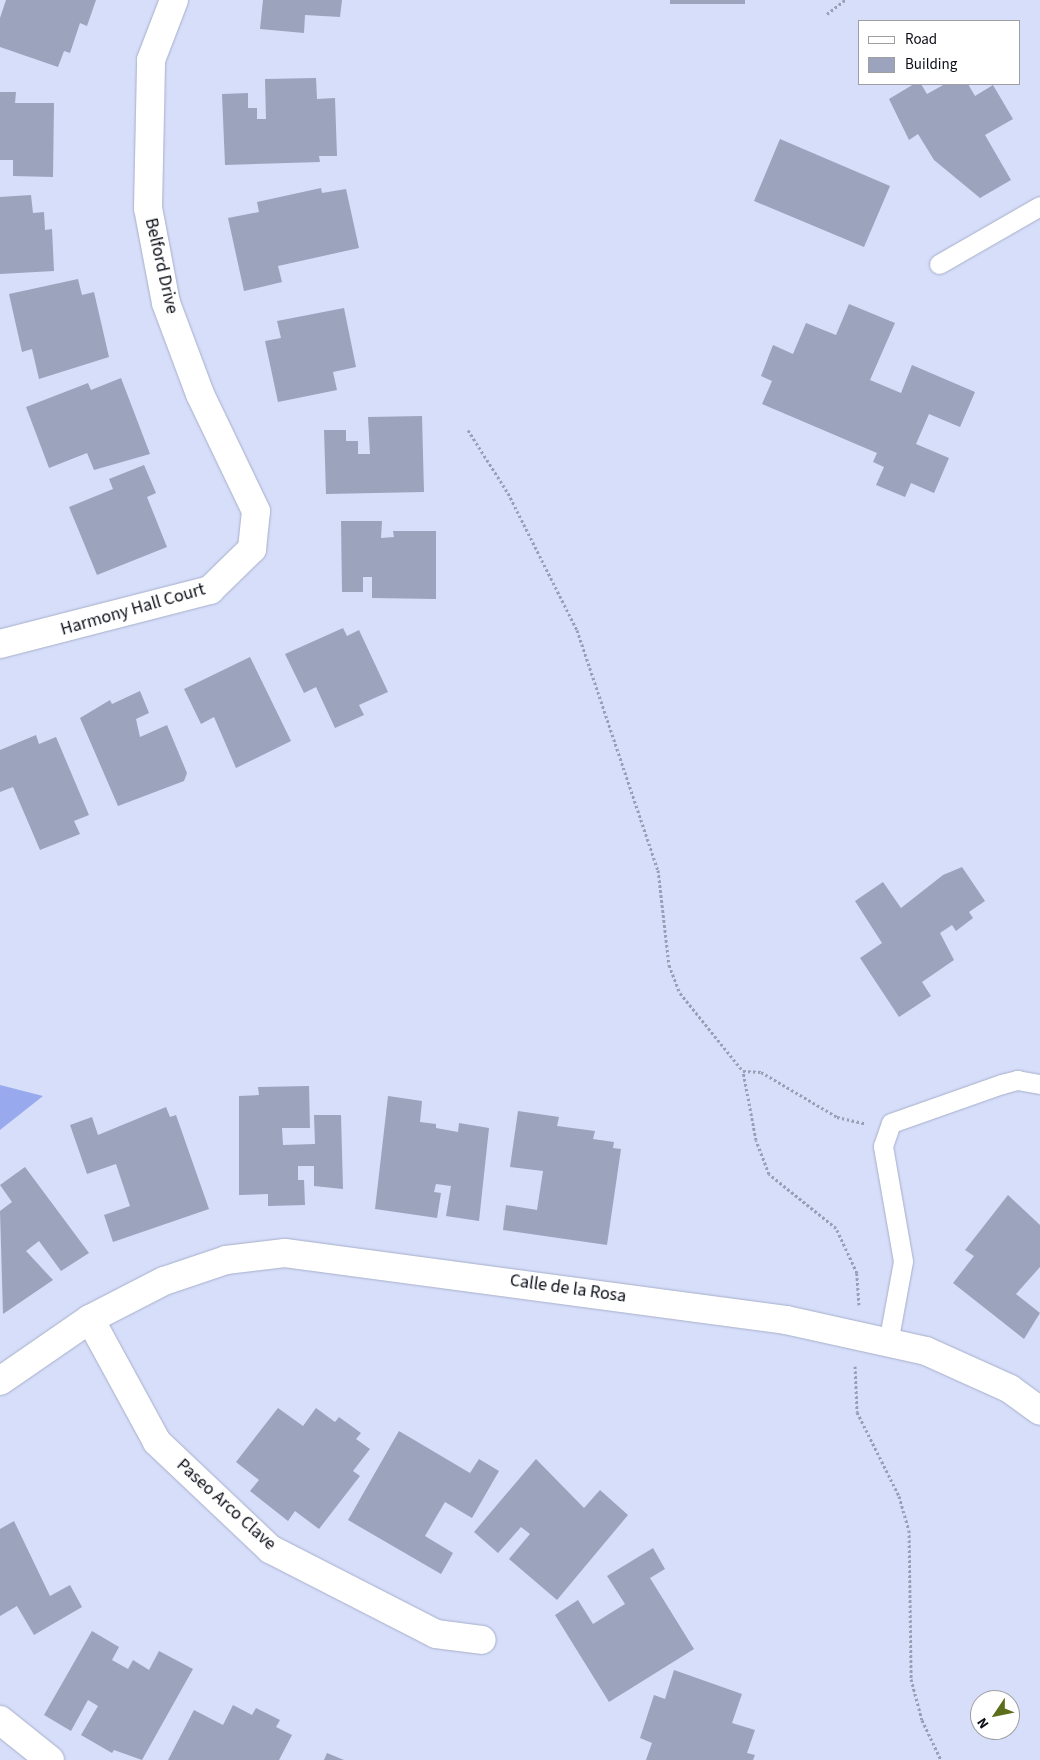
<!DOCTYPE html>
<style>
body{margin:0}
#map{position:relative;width:1040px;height:1760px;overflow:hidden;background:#d6defa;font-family:"Source Sans 3",sans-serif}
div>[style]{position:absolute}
.green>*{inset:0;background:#98aaed}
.building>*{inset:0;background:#9ba3bd}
.path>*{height:3px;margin-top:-1.5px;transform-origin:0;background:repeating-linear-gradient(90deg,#999fb5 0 2.5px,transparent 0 5px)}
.roads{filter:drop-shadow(0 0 1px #a7afc9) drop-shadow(0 0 1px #a7afc9)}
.service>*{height:19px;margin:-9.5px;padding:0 9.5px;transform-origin:9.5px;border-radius:9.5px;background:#fff}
.minor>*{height:28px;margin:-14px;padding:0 14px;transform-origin:14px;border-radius:14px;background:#fff}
span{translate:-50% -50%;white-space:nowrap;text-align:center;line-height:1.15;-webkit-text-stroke:4px #fff;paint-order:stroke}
.street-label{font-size:18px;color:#0c0e17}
.legend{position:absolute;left:858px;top:20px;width:162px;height:65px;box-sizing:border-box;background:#fff;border:1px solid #9e9fa2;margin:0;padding:6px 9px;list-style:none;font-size:15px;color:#0c0e17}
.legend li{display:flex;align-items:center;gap:10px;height:25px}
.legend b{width:25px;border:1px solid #9e9fa2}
.north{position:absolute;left:970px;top:1690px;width:50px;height:50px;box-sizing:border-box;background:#fff;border:1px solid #9e9fa2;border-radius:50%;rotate:236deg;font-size:14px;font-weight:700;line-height:20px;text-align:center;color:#0c0e17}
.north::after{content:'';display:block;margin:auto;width:18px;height:22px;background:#5d6e1a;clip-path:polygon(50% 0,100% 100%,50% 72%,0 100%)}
</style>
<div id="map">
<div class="green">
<div style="clip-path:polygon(0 1085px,43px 1096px,0 1130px)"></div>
</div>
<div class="building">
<div style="clip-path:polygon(6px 0,96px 0,87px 26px,80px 23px,70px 53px,64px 51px,58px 67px,0 47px,0 18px)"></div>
<div style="clip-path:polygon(263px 0,342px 0,340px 17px,305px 15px,304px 33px,260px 29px)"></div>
<div style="clip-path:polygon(670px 0,745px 0,745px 4px,670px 4px)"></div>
<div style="clip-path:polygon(316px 78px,317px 99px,335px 98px,337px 156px,319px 156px,320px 162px,225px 165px,222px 94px,248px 93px,248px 108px,257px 108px,257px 119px,266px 119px,265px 79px)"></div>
<div style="clip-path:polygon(914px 84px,921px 84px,927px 94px,945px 84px,968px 84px,975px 96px,993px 85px,1013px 119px,985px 135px,1011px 180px,980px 198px,934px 160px,918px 134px,909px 140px,889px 99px)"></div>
<div style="clip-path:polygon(0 92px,16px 92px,15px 103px,54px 103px,53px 177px,13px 176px,13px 160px,0 160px)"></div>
<div style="clip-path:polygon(780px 139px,890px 186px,864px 247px,754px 201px)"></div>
<div style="clip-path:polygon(321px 188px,322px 193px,346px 189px,359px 248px,278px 266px,282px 282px,244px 291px,228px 218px,259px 212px,257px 202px)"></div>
<div style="clip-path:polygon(31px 195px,33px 213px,44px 212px,45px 230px,52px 229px,54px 271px,0 274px,0 197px)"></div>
<div style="clip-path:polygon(78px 279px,82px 295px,94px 292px,109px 357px,39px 379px,32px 349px,22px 352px,9px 294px)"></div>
<div style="clip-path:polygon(849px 304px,895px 323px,870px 380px,901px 393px,912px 365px,975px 392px,960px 427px,929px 414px,916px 444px,949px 458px,934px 493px,911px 483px,905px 497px,876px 485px,884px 467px,873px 462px,877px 453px,762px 404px,772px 381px,761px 376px,773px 345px,793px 354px,806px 323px,836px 335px)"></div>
<div style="clip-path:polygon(344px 308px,356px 367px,333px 372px,337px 390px,278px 402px,265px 341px,281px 338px,277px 321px)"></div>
<div style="clip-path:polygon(121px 378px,150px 454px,94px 470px,87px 453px,49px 468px,26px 407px,88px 383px,91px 390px)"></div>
<div style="clip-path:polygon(422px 416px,424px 492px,326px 494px,324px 430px,346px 430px,346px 441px,358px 441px,358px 454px,370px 454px,368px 417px)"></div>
<div style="clip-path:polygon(144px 465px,156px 493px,147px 497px,167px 547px,97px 575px,69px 507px,113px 489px,109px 479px)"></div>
<div style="clip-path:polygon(341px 521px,382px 521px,381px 538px,394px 537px,393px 531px,436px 531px,436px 599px,372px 598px,372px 577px,363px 577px,363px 592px,342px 592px)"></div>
<div style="clip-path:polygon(343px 628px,347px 636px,359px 630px,388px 692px,359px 705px,364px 715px,335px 728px,316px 687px,304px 693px,285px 654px)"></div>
<div style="clip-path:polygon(250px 657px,291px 741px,236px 768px,214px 717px,201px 724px,184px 689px)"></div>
<div style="clip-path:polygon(140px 691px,149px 713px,136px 719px,140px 737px,167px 725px,187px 773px,184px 781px,118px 806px,80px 718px,110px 700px,112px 704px)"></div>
<div style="clip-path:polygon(36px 735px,39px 744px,56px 737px,89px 815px,74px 821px,80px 834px,40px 850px,13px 787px,0 792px,0 750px)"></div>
<div style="clip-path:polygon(962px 867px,985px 901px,969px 912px,973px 918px,956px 931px,952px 925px,940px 933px,954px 960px,922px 982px,931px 996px,899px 1017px,860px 958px,882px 943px,855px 901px,883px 882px,901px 908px,943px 875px)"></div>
<div style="clip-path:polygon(309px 1086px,310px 1128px,282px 1128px,283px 1145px,315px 1144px,314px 1115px,341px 1115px,343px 1189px,314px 1186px,314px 1166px,298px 1166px,298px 1180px,304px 1180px,305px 1205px,268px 1206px,268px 1194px,239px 1195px,239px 1096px,259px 1095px,258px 1087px)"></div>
<div style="clip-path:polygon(388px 1096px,422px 1101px,420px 1122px,436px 1124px,436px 1128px,458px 1132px,459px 1123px,489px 1128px,479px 1221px,446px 1216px,451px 1186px,436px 1184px,434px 1192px,441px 1193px,437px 1218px,375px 1209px)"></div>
<div style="clip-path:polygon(166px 1107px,170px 1117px,176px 1115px,209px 1209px,113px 1242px,104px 1215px,130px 1206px,116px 1164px,87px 1174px,70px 1125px,92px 1117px,98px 1135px)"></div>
<div style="clip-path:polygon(518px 1111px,559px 1117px,557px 1126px,595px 1131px,593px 1139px,614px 1142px,613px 1148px,621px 1149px,607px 1245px,503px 1230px,506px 1205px,537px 1210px,543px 1171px,510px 1167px)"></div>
<div style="clip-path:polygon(25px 1167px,89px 1253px,61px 1271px,39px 1241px,26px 1251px,53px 1280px,3px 1314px,0 1211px,12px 1202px,0 1185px)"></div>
<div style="clip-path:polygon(1008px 1195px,1040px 1225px,1040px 1267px,1016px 1294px,1040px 1313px,1024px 1339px,953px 1283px,974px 1256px,965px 1250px)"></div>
<div style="clip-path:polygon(278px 1408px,303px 1426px,316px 1408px,335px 1422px,339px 1417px,361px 1433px,356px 1439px,370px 1449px,353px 1471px,360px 1476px,319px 1529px,295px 1511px,288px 1521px,250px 1491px,259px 1480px,236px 1462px)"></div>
<div style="clip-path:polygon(399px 1431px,470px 1473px,479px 1459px,499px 1471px,472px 1518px,445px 1502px,425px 1536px,453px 1553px,441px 1574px,348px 1520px)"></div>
<div style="clip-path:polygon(536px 1459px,584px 1508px,600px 1490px,628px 1515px,557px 1600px,509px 1559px,530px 1534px,521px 1527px,498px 1553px,474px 1532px)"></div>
<div style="clip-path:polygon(14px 1521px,50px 1596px,70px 1585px,82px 1607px,34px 1635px,17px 1606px,0 1616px,0 1529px)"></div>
<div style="clip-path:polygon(653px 1548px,665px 1569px,650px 1578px,694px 1649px,609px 1702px,555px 1615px,578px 1600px,593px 1624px,625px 1604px,607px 1576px)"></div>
<div style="clip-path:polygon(92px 1631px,119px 1647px,112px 1660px,128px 1669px,133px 1660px,149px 1670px,159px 1651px,193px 1669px,142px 1760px,114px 1750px,112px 1753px,81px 1735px,98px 1706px,88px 1700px,71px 1731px,44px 1715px)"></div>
<div style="clip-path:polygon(674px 1670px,742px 1694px,732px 1723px,755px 1730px,747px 1753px,755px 1755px,753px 1760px,646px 1760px,652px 1743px,640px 1738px,654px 1695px,665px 1699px)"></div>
<div style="clip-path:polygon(233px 1705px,252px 1715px,256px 1708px,280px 1720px,276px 1727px,292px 1735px,279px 1760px,168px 1760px,194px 1710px,223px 1725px)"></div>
<div style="clip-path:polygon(327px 1753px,344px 1760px,324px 1760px)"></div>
</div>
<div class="path">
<div style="left:827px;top:14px;width:23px;rotate:-38deg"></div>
<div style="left:468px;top:430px;width:75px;rotate:57.6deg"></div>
<div style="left:508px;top:493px;width:153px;rotate:63.3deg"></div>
<div style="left:577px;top:630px;width:253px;rotate:71.4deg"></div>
<div style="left:658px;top:870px;width:96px;rotate:83.4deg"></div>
<div style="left:669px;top:965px;width:30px;rotate:69deg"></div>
<div style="left:680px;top:993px;width:100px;rotate:51.1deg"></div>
<div style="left:859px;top:1305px;width:32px;rotate:-94deg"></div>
<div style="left:857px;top:1273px;width:50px;rotate:-115deg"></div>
<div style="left:836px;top:1228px;width:86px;rotate:-141.1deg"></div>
<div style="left:769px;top:1174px;width:36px;rotate:-111deg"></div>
<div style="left:756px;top:1140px;width:70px;rotate:-100.7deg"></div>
<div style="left:743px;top:1071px;width:18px;rotate:3deg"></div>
<div style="left:761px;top:1072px;width:88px;rotate:30.6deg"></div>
<div style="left:837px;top:1117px;width:28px;rotate:13deg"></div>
<div style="left:855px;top:1366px;width:46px;rotate:87.5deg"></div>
<div style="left:857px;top:1412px;width:94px;rotate:63.4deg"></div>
<div style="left:899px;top:1496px;width:35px;rotate:74deg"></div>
<div style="left:909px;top:1530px;width:149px;rotate:89.2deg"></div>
<div style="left:911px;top:1679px;width:42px;rotate:75deg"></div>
<div style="left:922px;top:1720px;width:44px;rotate:64.6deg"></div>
</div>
<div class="roads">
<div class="service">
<div style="left:939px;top:264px;width:116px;rotate:-29.9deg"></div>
<div style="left:888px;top:1343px;width:83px;rotate:-79.6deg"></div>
<div style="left:903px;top:1261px;width:117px;rotate:-99.9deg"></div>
<div style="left:883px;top:1146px;width:24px;rotate:-71deg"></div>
<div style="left:891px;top:1123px;width:118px;rotate:-19.4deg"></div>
<div style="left:1002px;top:1084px;width:16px;rotate:-15deg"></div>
<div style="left:1017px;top:1080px;width:23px;rotate:10deg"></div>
</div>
<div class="minor">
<div style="left:0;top:644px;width:217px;rotate:-14.4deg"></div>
<div style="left:210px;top:590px;width:59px;rotate:-44.3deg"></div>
<div style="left:252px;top:549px;width:38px;rotate:-84deg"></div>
<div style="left:256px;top:511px;width:130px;rotate:-115.6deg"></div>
<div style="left:200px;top:394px;width:97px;rotate:-110.5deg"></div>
<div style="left:166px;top:303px;width:97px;rotate:-100.7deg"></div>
<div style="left:148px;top:208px;width:148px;rotate:-88.8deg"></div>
<div style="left:151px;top:60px;width:64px;rotate:-69deg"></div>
<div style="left:90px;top:1319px;width:140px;rotate:61.4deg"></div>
<div style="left:157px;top:1442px;width:156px;rotate:43.4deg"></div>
<div style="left:270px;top:1549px;width:186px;rotate:27.1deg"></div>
<div style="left:436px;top:1634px;width:46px;rotate:7.4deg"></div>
<div style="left:0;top:1381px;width:109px;rotate:-34.6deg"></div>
<div style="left:90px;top:1319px;width:83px;rotate:-27.2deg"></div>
<div style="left:164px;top:1281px;width:65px;rotate:-18.7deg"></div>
<div style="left:226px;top:1260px;width:59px;rotate:-6.8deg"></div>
<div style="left:285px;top:1253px;width:505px;rotate:7.62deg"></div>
<div style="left:786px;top:1320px;width:143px;rotate:12.5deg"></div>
<div style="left:926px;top:1351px;width:92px;rotate:24.3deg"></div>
<div style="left:1010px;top:1389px;width:37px;rotate:36deg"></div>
<div style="left:0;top:1720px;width:64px;rotate:38.7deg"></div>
</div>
</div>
<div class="street-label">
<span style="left:161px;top:266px;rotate:77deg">Belford Drive</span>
<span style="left:133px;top:610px;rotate:-16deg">Harmony Hall Court</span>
<span style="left:568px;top:1289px;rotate:8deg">Calle de la Rosa</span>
<span style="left:226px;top:1505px;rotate:42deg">Paseo Arco Clave</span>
</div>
<ul class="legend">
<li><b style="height:6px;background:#fff"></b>Road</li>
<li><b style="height:14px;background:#9ba3bd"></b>Building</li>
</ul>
<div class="north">N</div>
</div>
